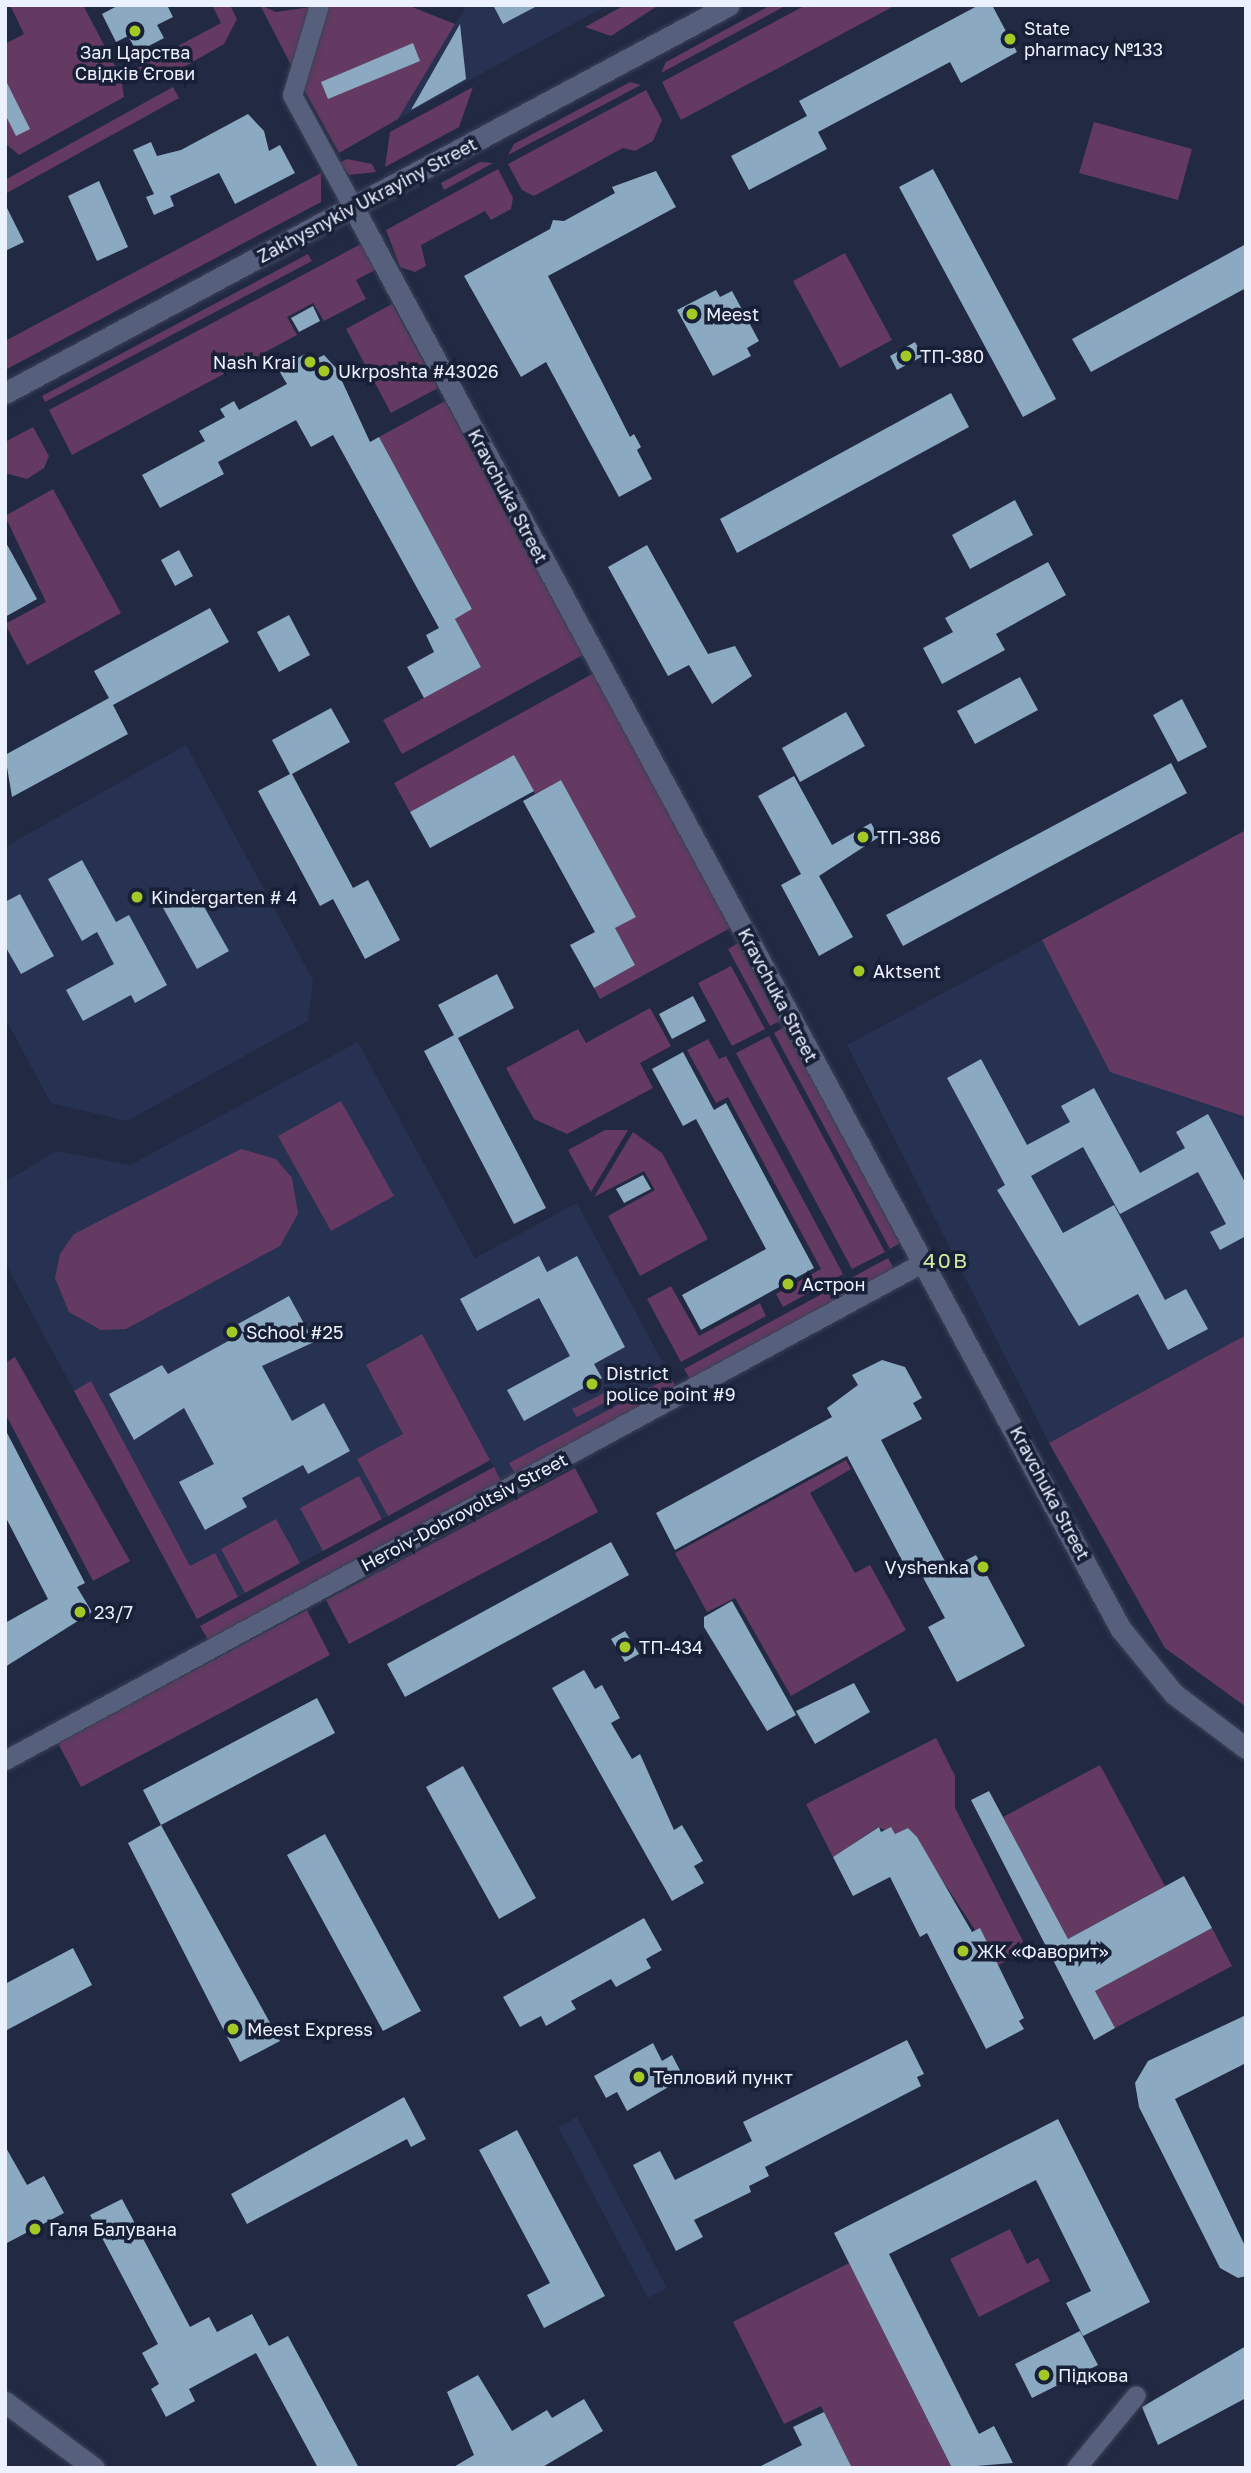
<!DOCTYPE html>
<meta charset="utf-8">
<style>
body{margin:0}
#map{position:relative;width:1251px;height:2473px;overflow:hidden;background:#212943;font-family:"Golos Text",sans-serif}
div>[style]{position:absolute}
.built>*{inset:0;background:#273151}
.green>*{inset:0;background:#643a62}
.building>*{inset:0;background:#8baac1}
.roads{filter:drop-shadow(0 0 2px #3c4257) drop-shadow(0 0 2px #3c4257)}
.minor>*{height:19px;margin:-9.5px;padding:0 9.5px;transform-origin:9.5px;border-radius:9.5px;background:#56607d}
.tertiary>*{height:21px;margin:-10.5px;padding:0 10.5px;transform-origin:10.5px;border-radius:10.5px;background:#56607d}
.secondary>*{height:21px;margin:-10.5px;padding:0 10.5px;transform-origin:10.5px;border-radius:10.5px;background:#56607d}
.dots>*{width:19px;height:19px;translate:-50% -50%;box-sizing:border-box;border:4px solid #182038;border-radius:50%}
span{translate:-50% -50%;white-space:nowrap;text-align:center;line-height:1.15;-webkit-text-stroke:7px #182038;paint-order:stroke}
.poi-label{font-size:18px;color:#ecf1ff}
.left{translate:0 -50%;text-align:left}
.right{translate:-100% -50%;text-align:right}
.street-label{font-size:18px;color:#ecf1ff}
.quarter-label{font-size:21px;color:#d1e99f;letter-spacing:2px}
.frame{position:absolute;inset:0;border:7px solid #ecf1ff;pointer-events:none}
</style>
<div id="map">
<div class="built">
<div style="clip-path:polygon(467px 5px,608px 5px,398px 119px)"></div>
<div style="clip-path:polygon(186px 745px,313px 980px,308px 1021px,127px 1121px,51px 1103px,5px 1018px,5px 847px)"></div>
<div style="clip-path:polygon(1246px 830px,1246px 1335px,1049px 1443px,847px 1045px)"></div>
<div style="clip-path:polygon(358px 1042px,475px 1258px,577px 1203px,676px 1387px,501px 1481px,490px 1461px,197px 1619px,5px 1263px,5px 1182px,56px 1151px,130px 1165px)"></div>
<div style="clip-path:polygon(577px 2117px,667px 2288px,648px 2298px,558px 2127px)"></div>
</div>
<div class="green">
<div style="clip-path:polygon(10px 5px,83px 5px,121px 77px,124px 97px,19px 155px,5px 143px,5px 44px,24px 34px)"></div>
<div style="clip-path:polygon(212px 5px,230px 5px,237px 19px,224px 44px,154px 84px,133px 70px,221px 23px)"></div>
<div style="clip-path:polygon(260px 5px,276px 12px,311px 7px,292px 67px)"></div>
<div style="clip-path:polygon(329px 5px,407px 5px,455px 24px,398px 119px,339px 153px,302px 86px)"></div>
<div style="clip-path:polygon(625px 5px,659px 5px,611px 36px,585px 27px)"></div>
<div style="clip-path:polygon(771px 5px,787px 5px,661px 73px,666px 62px)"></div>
<div style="clip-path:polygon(806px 5px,896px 5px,681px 120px,662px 82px)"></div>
<div style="clip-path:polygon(630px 82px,641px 85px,508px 155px,514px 144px)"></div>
<div style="clip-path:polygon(173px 87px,179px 98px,5px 194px,5px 180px)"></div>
<div style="clip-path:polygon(473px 87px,459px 127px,385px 167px,390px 132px)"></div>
<div style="clip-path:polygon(646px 90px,662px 120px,653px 141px,635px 151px,623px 148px,534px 196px,522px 190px,508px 164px)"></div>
<div style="clip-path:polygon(1094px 122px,1192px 149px,1178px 200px,1079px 173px)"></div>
<div style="clip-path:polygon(347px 159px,372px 164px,376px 172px,349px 175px,339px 163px)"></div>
<div style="clip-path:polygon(480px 162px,493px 163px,444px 190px,441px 183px)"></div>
<div style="clip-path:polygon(498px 169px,513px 198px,511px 209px,491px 220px,485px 211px,421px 245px,426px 266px,415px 272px,400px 267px,386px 230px)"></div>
<div style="clip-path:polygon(321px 173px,321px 202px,5px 370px,5px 341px)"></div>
<div style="clip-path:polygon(361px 244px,375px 270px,356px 280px,366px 299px,324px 321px,313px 303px,287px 317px,297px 335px,72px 455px,49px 410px)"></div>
<div style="clip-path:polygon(845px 253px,892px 340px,840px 368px,793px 281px)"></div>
<div style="clip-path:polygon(308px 254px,312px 261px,45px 402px,42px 396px)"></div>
<div style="clip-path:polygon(392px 304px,438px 388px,391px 413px,346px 329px)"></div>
<div style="clip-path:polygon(445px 401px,583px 655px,402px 754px,383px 720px,481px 667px,455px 619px,472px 609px,379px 437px)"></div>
<div style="clip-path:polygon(33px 427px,49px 456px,44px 468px,27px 479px,5px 473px,5px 442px)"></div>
<div style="clip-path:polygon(53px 489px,121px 613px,27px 665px,5px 624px,46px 602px,5px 516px)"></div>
<div style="clip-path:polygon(594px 673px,732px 927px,600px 999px,594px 988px,635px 965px,615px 928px,635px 916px,561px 780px,535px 794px,514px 755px,410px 812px,394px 783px)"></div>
<div style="clip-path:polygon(1246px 830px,1246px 1117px,1110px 1072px,1042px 940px)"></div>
<div style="clip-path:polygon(738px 943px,780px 1021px,770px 1026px,728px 949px)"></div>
<div style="clip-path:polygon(731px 966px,765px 1029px,732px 1046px,698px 983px)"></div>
<div style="clip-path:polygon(650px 1008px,671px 1046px,640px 1063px,653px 1088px,567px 1134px,534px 1119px,506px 1068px,578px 1029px,586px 1043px)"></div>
<div style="clip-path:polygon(784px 1027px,900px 1243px,890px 1249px,774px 1033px)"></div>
<div style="clip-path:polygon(769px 1036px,885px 1252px,852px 1269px,736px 1053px)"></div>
<div style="clip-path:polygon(708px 1039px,719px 1059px,726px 1056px,843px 1274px,783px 1307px,776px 1294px,821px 1269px,728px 1097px,716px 1103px,687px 1050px)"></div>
<div style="clip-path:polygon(341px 1101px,394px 1196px,331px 1231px,278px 1136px)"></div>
<div style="clip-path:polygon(605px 1130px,628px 1130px,591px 1192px,568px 1150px)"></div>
<div style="clip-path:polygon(633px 1132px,662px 1153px,708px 1239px,640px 1276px,608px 1216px,655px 1190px,644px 1171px,594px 1197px)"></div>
<div style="clip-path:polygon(241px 1149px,276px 1159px,292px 1178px,298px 1214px,280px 1246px,126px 1329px,101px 1330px,69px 1312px,55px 1278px,60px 1254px,74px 1234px)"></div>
<div style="clip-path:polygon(888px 1258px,894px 1269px,690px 1379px,684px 1369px)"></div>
<div style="clip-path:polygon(671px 1286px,699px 1336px,760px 1303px,766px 1316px,681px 1362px,647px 1299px)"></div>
<div style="clip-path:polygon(422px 1334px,490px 1460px,388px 1516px,357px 1459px,403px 1434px,366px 1365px)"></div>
<div style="clip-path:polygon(1246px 1335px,1246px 1707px,1165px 1648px,1049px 1443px)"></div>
<div style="clip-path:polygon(15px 1357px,130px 1561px,93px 1581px,5px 1413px,5px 1363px)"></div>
<div style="clip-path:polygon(670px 1377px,676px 1387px,515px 1474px,509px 1463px)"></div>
<div style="clip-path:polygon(91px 1381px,190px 1566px,215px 1553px,238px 1597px,197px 1619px,74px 1391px)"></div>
<div style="clip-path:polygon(608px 1391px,612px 1399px,577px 1417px,572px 1409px)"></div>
<div style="clip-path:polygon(846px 1460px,851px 1469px,810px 1493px,855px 1573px,870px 1565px,906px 1630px,791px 1696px,735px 1598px,707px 1612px,675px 1553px)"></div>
<div style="clip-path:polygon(494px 1467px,501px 1481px,208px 1640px,200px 1626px)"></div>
<div style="clip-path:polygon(575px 1468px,598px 1512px,349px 1644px,326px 1600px)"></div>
<div style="clip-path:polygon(359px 1476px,382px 1519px,323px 1551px,300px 1508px)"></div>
<div style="clip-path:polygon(276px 1519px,300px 1563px,245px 1593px,221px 1549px)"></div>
<div style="clip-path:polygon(307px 1610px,330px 1655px,81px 1787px,58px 1743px)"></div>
<div style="clip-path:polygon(936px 1738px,955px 1776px,955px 1808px,1028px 1951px,998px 1965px,908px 1828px,895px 1834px,878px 1827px,833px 1857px,806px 1804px)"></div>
<div style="clip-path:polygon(1100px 1765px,1165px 1886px,1068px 1939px,1003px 1817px)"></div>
<div style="clip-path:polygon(1212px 1928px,1232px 1966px,1115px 2028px,1095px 1991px)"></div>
<div style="clip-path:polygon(1010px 2229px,1027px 2264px,1038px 2258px,1050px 2281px,979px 2317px,950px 2259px)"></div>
<div style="clip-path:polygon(849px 2263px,952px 2468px,844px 2468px,850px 2464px,821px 2406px,784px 2424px,733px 2322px)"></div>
</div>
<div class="building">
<div style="clip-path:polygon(119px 5px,167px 5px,173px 17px,157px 25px,164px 38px,137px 52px,128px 36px,116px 42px,102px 14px)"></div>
<div style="clip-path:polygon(493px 5px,539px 5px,503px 24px)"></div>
<div style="clip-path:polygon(979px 5px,992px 5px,1017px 52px,961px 83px,950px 62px,818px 132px,827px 149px,749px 190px,731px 156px,807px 116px,799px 101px)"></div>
<div style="clip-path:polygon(460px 24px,466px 79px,411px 110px)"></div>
<div style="clip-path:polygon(413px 43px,420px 61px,328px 99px,321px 82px)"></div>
<div style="clip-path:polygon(5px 79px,30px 129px,16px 136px,5px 114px)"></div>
<div style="clip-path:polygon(248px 114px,264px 131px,269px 151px,280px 145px,295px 173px,235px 204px,219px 173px,170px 196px,174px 206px,154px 215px,146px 197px,154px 194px,133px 150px,151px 142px,157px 156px,181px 150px)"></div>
<div style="clip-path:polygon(933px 169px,1056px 399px,1023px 417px,899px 187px)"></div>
<div style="clip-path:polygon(656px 171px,676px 207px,548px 276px,630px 437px,634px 434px,641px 447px,637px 450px,652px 479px,619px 497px,546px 362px,521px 377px,464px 276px,550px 229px,553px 220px,564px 221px,615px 193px,612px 187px)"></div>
<div style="clip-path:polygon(99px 181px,128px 247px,97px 261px,68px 196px)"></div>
<div style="clip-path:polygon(5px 204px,24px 242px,5px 251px)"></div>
<div style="clip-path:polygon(1246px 244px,1246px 288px,1091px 372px,1072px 339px)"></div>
<div style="clip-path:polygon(716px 290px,720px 297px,732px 291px,759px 341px,747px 348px,751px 356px,713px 376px,677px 310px)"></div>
<div style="clip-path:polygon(313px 306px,320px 321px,299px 332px,291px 318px)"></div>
<div style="clip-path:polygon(915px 342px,923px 356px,897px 370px,890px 356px)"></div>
<div style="clip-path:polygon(305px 354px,310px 362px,324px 355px,336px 368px,370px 442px,379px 437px,472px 609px,455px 619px,481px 667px,424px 698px,407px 667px,434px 652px,426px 635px,439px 628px,333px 435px,311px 447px,296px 420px,218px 462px,224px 474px,160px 508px,142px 475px,205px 441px,199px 431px,225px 417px,220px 409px,234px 401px,239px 410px,287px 384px,278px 369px)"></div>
<div style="clip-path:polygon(951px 393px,969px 427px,737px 553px,720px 519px)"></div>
<div style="clip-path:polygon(1015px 500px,1033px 535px,970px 569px,952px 535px)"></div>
<div style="clip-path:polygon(5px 541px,37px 599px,5px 617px)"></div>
<div style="clip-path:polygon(647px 545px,708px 654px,735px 646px,752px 676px,712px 704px,689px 665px,668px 676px,608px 567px)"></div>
<div style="clip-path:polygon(179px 550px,193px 576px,175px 586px,161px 560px)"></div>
<div style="clip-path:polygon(1048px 562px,1066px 595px,996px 634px,1005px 650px,942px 684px,923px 648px,953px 632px,945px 618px)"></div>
<div style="clip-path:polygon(210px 608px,229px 642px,113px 705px,128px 734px,12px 797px,5px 755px,109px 698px,94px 671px)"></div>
<div style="clip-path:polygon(289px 615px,310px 655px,279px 672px,257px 632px)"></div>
<div style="clip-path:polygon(1020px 677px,1038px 710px,975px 744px,957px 711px)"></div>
<div style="clip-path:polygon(1182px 699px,1207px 747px,1178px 762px,1153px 715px)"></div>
<div style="clip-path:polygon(331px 708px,350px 742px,292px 774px,353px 888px,368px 880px,400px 940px,365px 959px,333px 899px,320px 906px,258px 791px,290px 774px,272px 740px)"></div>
<div style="clip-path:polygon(846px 712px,865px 746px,800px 782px,782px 748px)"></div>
<div style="clip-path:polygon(514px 755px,534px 791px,430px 848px,410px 812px)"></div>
<div style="clip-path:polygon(1171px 763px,1187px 793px,903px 946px,886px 915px)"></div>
<div style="clip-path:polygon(794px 776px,832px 845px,871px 823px,879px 837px,819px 876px,853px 937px,819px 956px,781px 885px,801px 874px,758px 796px)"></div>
<div style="clip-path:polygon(561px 780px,636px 917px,615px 928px,635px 965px,594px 988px,570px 945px,595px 932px,523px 801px)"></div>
<div style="clip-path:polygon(82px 860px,116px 922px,129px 915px,167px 985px,135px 1003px,131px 995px,83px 1021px,66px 990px,114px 964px,97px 932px,82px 941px,48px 879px)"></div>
<div style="clip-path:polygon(194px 889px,229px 951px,197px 969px,162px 906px)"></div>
<div style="clip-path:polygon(20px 894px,54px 956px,21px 974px,5px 946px,5px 902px)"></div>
<div style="clip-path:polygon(497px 974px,514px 1008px,458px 1038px,546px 1208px,514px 1224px,424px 1051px,454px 1035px,438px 1005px)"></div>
<div style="clip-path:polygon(693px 996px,706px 1021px,672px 1039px,659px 1014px)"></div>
<div style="clip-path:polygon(683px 1052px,714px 1110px,726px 1103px,814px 1268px,701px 1330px,682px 1295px,766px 1249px,696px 1119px,683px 1126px,652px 1069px)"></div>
<div style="clip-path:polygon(981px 1059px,1027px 1145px,1070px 1122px,1061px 1106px,1094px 1088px,1140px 1173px,1185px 1148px,1176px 1132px,1208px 1114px,1246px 1184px,1246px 1236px,1220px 1250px,1210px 1232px,1226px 1224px,1198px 1172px,1120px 1214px,1083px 1147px,1031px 1176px,1063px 1233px,1114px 1205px,1165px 1300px,1186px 1289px,1208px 1329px,1168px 1350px,1138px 1294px,1079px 1326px,997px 1190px,1005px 1185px,947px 1078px)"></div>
<div style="clip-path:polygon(643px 1175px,651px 1189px,624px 1203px,616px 1189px)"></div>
<div style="clip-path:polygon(539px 1256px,547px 1272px,577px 1256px,625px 1347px,594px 1364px,602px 1378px,524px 1421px,507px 1390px,570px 1356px,539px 1298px,477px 1331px,460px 1299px)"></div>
<div style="clip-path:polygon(289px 1296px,314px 1342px,262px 1366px,292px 1421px,324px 1403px,350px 1451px,308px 1474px,303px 1465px,242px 1498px,247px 1507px,205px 1530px,179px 1482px,214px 1464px,184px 1408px,134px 1440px,109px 1394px,162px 1365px,168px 1374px,243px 1333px,238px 1324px)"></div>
<div style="clip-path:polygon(882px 1360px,905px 1367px,922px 1398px,913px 1403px,922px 1419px,881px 1440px,949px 1569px,976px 1555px,1025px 1646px,957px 1682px,928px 1627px,945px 1618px,919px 1570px,906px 1568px,847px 1456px,675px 1550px,656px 1513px,832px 1417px,827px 1408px,858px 1385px,852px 1375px)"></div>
<div style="clip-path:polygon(5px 1429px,85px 1583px,77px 1587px,92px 1612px,5px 1667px,5px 1623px,48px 1599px,5px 1516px)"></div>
<div style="clip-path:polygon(611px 1542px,629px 1575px,405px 1697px,387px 1664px)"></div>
<div style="clip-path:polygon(732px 1601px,796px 1715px,767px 1731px,704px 1627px,704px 1617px)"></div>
<div style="clip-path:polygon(625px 1631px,639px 1654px,625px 1662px,611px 1639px)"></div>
<div style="clip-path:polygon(584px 1670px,595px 1689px,602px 1685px,620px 1718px,611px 1723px,632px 1759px,640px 1754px,674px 1830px,682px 1825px,703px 1861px,694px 1866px,704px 1883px,672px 1901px,552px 1688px)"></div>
<div style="clip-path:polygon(854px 1683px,870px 1712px,815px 1744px,796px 1711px)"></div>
<div style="clip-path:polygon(317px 1698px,335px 1733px,161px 1825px,143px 1790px)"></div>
<div style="clip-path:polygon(463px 1766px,536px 1898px,499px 1919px,426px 1787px)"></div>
<div style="clip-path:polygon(989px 1791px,1068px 1939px,1184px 1876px,1212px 1928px,1095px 1991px,1115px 2028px,1094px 2040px,971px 1800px)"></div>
<div style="clip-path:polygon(161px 1825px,280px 2041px,240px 2062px,128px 1843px)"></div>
<div style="clip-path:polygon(879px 1827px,881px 1832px,891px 1827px,895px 1834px,908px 1828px,917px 1837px,972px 1932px,980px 1928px,1024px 2018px,1019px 2021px,1024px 2029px,986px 2049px,927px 1933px,920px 1937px,890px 1877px,853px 1896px,833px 1857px)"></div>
<div style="clip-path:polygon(325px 1834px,421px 2011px,383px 2031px,287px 1855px)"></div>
<div style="clip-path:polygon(644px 1918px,662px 1950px,646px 1959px,651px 1968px,616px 1987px,611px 1979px,571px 2001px,576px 2009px,546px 2026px,541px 2016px,520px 2027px,503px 1997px)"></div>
<div style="clip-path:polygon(73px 1948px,92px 1985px,5px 2031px,5px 1984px)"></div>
<div style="clip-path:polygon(1246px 2015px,1246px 2063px,1175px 2099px,1246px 2248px,1246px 2276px,1238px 2278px,1220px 2268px,1139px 2107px,1135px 2083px,1148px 2061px)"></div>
<div style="clip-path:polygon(907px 2040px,924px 2074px,917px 2077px,921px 2086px,765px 2167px,769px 2176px,749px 2186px,751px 2192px,694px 2220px,703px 2237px,676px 2251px,633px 2165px,660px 2151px,675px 2180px,752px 2141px,743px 2122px)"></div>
<div style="clip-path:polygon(653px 2043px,662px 2061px,672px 2055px,684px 2078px,627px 2111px,617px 2092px,606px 2098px,594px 2076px)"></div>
<div style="clip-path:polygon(404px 2097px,426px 2139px,411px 2147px,407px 2139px,247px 2224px,231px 2194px)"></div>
<div style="clip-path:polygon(1058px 2119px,1150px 2302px,1083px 2336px,1066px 2303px,1091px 2291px,1036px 2180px,889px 2254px,979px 2434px,994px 2426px,1013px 2463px,952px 2468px,834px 2233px)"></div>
<div style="clip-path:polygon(517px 2130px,605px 2296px,544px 2328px,527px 2295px,550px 2283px,479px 2150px)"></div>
<div style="clip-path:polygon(5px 2146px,27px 2185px,44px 2176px,64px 2213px,5px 2244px)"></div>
<div style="clip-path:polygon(122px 2199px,190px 2327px,209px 2317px,217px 2332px,252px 2314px,269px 2346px,288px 2336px,359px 2468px,318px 2468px,256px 2353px,189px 2389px,195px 2401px,166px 2417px,151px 2389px,159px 2384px,142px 2353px,158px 2344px,90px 2215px)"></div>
<div style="clip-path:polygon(1080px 2331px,1098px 2365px,1032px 2398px,1015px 2364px)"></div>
<div style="clip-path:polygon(1246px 2346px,1246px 2398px,1158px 2445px,1142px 2407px)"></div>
<div style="clip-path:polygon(478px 2375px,512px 2431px,547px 2410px,552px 2418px,584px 2399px,603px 2431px,541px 2468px,452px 2468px,474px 2455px,447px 2392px)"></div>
<div style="clip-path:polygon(824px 2412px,852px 2468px,757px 2468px,802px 2445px,793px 2427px)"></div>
</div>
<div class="roads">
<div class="minor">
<div style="left:319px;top:5px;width:94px;rotate:106.7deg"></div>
<div style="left:292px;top:95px;width:128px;rotate:61.4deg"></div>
<div style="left:5px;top:1760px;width:1043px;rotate:-28.46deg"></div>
<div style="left:1076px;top:2468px;width:94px;rotate:-50.6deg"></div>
</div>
<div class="tertiary">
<div style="left:353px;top:207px;width:1615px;rotate:61.64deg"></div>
<div style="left:1120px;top:1628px;width:85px;rotate:50.7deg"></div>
<div style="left:1174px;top:1694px;width:90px;rotate:36.9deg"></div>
</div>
<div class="secondary">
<div style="left:5px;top:393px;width:821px;rotate:-28.19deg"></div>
<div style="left:5px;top:2402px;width:111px;rotate:36.6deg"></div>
</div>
</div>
<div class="dots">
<div style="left:135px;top:31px;background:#a3c927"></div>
<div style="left:1010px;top:39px;background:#a3c927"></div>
<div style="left:692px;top:314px;background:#a3c927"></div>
<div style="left:906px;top:356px;background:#a3c927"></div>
<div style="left:310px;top:362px;background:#a3c927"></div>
<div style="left:324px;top:371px;background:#a3c927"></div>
<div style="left:863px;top:837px;background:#a3c927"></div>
<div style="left:137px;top:897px;background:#a3c927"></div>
<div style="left:859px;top:971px;background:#a3c927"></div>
<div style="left:788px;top:1284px;background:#a3c927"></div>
<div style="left:232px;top:1332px;background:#a3c927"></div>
<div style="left:592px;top:1384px;background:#a3c927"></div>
<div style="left:983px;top:1567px;background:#a3c927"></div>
<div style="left:80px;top:1612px;background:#a3c927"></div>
<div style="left:625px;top:1647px;background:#a3c927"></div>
<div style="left:963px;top:1951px;background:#a3c927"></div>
<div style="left:233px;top:2029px;background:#a3c927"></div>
<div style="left:639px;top:2077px;background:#a3c927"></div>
<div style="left:35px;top:2229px;background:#a3c927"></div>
<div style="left:1044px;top:2375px;background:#a3c927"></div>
</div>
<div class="poi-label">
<span class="left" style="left:1024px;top:39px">State<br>pharmacy №133</span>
<span style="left:135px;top:63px">Зал Царства<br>Свідків Єгови</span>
<span class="left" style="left:706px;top:314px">Meest</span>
<span class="left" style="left:920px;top:356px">ТП-380</span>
<span class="right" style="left:296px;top:362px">Nash Krai</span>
<span class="left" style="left:338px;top:371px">Ukrposhta #43026</span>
<span class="left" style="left:877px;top:837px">ТП-386</span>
<span class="left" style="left:151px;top:897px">Kindergarten # 4</span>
<span class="left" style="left:873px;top:971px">Aktsent</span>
<span class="left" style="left:802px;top:1284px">Астрон</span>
<span class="left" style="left:246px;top:1332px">School #25</span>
<span class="left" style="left:606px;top:1384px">District<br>police point #9</span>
<span class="right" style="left:969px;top:1567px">Vyshenka</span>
<span class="left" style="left:94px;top:1612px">23/7</span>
<span class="left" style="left:639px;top:1647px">ТП-434</span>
<span class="left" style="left:977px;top:1951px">ЖК «Фаворит»</span>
<span class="left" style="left:247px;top:2029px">Meest Express</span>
<span class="left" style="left:653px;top:2077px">Тепловий пункт</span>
<span class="left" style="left:49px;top:2229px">Галя Балувана</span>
<span class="left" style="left:1058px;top:2375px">Підкова</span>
</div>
<div class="street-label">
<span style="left:367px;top:200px;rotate:-28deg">Zakhysnykiv Ukrayiny Street</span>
<span style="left:508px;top:496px;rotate:62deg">Kravchuka Street</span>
<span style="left:778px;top:995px;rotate:62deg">Kravchuka Street</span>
<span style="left:1050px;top:1493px;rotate:62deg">Kravchuka Street</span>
<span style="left:464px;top:1512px;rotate:-28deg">Heroiv-Dobrovoltsiv Street</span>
</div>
<div class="quarter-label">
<span style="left:946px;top:1260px">40B</span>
</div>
<div class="frame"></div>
</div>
